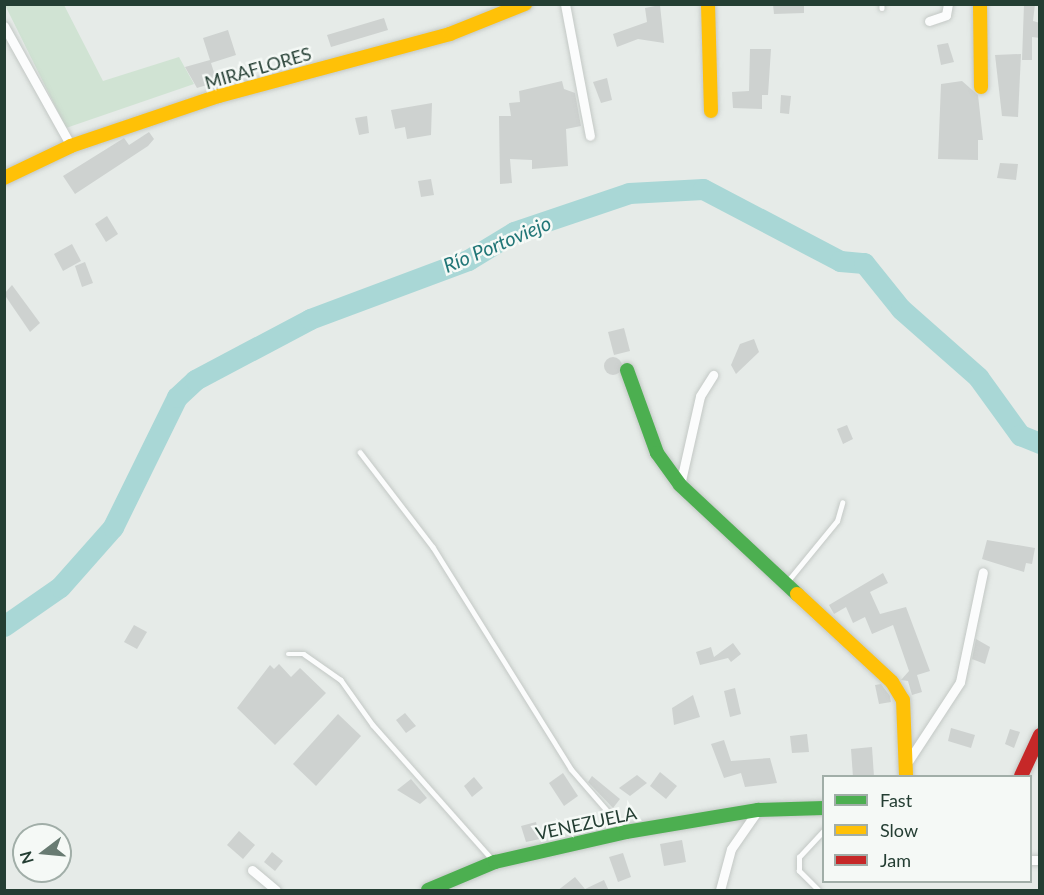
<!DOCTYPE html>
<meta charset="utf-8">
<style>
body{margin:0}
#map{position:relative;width:1044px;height:895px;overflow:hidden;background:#e6ebe8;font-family:Lato,sans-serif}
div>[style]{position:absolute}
.green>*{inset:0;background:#d0e3d3}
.river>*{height:21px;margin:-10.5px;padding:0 10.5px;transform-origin:10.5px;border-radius:10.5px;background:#a9d7d6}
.building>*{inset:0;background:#ced2d0}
.round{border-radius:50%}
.roads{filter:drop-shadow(0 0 2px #c3c8c5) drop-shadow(0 0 2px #c3c8c5)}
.lane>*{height:4.5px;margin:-2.25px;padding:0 2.25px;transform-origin:2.25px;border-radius:2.25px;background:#fbfcfc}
.street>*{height:9px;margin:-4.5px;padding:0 4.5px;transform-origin:4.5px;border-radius:4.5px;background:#fbfcfc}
.fast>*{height:14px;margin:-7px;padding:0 7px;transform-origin:7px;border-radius:7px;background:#4caf50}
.slow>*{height:14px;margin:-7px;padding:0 7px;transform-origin:7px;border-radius:7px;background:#ffc107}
.jam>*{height:14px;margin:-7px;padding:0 7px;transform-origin:7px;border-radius:7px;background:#c62828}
span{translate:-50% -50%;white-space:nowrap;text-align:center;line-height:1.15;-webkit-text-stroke:5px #f5f9f6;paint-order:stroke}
.street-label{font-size:18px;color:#243e33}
.water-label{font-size:20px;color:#217677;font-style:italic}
.frame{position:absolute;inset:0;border:6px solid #243e33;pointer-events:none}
.legend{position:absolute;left:822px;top:775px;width:210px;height:108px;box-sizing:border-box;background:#f5f9f6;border:2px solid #a1aea8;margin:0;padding:8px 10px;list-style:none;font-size:18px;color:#243e33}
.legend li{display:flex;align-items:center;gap:12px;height:30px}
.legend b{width:30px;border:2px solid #a1aea8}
.north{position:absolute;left:12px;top:823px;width:60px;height:60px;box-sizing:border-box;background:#f5f9f6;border:2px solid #a1aea8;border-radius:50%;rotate:254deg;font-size:16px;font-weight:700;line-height:24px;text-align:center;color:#243e33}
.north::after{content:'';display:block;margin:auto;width:21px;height:27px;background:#687b72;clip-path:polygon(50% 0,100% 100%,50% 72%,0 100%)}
</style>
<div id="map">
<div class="green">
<div style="clip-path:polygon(5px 5px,64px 5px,103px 81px,179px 57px,194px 84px,66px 128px)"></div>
</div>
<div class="river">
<div style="left:4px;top:626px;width:68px;rotate:-34.9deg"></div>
<div style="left:60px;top:587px;width:80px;rotate:-48.5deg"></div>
<div style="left:113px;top:527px;width:145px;rotate:-63.8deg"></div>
<div style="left:177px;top:397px;width:25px;rotate:-43deg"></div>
<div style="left:195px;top:380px;width:130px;rotate:-27.9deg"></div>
<div style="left:310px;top:319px;width:169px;rotate:-20.5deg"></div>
<div style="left:468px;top:260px;width:54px;rotate:-31.3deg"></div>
<div style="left:514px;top:232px;width:121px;rotate:-18.7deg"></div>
<div style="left:629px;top:193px;width:74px;rotate:-3.1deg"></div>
<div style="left:703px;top:189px;width:155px;rotate:27.7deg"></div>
<div style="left:840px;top:261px;width:24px;rotate:5deg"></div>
<div style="left:864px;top:263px;width:59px;rotate:51.2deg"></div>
<div style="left:901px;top:309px;width:103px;rotate:41.4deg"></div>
<div style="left:978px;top:377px;width:72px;rotate:54.1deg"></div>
<div style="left:1020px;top:435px;width:22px;rotate:22deg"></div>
</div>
<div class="building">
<div style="clip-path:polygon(773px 4px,804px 4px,804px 13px,774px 14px)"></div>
<div style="clip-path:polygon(1024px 4px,1035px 4px,1033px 21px,1040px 23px,1040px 38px,1032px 37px,1032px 60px,1022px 60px)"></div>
<div style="clip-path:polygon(660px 5px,664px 43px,638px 39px,617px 47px,613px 34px,647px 22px,645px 8px)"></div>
<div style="clip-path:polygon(384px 18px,388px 30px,331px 47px,327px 35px)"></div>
<div style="clip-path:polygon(228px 30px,236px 55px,211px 63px,217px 82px,197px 88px,185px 67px,210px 60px,203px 38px)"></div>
<div style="clip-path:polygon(948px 43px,954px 62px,941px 65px,937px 45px)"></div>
<div style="clip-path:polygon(750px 49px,771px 49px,768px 95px,762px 95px,762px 109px,733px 108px,732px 92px,749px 91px)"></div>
<div style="clip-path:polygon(1021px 54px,1018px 117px,1002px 116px,995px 55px)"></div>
<div style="clip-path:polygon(607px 78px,612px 100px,601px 103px,593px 82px)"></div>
<div style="clip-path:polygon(562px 81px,564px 89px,575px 93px,581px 126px,566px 129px,568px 166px,532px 169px,532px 160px,510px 159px,512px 183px,500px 184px,499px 116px,511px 116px,509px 103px,520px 102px,519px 91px)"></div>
<div style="clip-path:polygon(962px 81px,978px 95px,983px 140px,978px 140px,978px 160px,938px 159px,941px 84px)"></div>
<div style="clip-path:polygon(781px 95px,791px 96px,789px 114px,780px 113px)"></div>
<div style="clip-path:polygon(432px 103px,431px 135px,407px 139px,405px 127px,395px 129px,391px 110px)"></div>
<div style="clip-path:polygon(367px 116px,369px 133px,359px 135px,355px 118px)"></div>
<div style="clip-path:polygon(149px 132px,154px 139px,148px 146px,75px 194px,63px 176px,124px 138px,129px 145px)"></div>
<div style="clip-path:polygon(1000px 163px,1018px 164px,1016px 180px,997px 178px)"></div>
<div style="clip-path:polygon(431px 179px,434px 195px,421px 197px,418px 181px)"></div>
<div style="clip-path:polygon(107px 216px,118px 234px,106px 242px,95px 224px)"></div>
<div style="clip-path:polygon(72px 244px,81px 261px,63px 271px,54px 254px)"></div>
<div style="clip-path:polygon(85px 262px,93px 283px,82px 287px,75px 266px)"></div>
<div style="clip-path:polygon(12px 285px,40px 323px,30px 332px,4px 294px)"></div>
<div style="clip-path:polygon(624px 328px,630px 351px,614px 355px,608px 332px)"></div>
<div style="clip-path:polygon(754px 339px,759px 352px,736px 374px,731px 365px,740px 344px)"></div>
<div class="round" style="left:604px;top:357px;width:18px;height:18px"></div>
<div style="clip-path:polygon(847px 425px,853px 439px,843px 444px,837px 429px)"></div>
<div style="clip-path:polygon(987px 540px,1035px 548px,1032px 564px,1026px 563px,1024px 572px,982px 559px)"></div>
<div style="clip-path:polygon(883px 573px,888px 583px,870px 592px,880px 614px,906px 607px,930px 671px,917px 675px,922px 692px,912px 695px,908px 681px,901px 680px,909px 671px,893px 625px,872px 634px,865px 617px,853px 623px,846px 607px,834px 614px,829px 605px)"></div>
<div style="clip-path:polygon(134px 625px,147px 632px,137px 649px,124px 642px)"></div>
<div style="clip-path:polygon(976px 639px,990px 647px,985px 664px,972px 659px)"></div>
<div style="clip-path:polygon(733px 643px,741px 654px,731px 662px,728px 658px,700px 665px,696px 652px,711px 647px,714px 657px)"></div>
<div style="clip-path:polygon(279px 664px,291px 677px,300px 668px,326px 693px,275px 745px,237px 708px,270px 665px,274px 669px)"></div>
<div style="clip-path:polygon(881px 684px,890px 696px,891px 702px,879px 704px,875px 685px)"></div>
<div style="clip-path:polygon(735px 688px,741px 714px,730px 717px,724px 691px)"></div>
<div style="clip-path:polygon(693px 695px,700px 717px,674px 725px,672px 708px)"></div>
<div style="clip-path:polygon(405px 713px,416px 726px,406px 733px,396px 720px)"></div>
<div style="clip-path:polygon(338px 714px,361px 736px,316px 786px,293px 764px)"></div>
<div style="clip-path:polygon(951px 728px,975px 735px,971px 748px,948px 741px)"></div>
<div style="clip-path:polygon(1010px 729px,1020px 732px,1014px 748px,1005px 744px)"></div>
<div style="clip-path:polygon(807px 734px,809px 752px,792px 753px,790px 736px)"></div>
<div style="clip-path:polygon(724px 740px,731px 761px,770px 758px,777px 783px,745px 787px,741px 773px,724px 778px,711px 744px)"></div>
<div style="clip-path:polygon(872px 747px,874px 777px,853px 777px,851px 749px)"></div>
<div style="clip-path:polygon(660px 772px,677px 786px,666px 799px,650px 786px)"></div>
<div style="clip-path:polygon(563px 773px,578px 796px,564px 806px,549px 783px)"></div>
<div style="clip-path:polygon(637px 775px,647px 783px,630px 796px,619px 788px)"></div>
<div style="clip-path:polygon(592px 776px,620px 799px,613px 808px,588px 782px)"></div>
<div style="clip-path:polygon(474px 777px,483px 788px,472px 797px,464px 786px)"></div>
<div style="clip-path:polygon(411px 779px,427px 798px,420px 804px,397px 790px)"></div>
<div style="clip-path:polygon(536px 822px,540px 839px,526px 842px,521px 826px)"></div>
<div style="clip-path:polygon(239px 831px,255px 845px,243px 859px,227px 845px)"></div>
<div style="clip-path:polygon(682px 840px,686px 862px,664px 866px,660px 844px)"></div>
<div style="clip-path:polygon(272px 852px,283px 861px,275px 871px,264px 862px)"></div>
<div style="clip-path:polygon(623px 853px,631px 877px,618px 882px,609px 857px)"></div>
<div style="clip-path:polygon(575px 877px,585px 889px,604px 880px,609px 891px,557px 891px)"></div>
</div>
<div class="roads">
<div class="lane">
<div style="left:882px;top:4px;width:4px;rotate:90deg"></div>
<div style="left:360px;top:452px;width:120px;rotate:52.5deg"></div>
<div style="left:433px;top:547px;width:261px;rotate:58.1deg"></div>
<div style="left:571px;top:769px;width:81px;rotate:49deg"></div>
<div style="left:787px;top:582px;width:79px;rotate:-50.7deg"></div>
<div style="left:837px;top:521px;width:19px;rotate:-74deg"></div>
<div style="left:288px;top:654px;width:16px"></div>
<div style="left:304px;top:654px;width:45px;rotate:35.1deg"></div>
<div style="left:341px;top:680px;width:55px;rotate:54.6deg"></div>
<div style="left:373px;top:725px;width:181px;rotate:48.4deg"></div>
<div style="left:818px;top:890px;width:27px;rotate:-135deg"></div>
<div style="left:799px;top:871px;width:14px;rotate:-90deg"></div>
<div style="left:799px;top:857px;width:37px;rotate:-47deg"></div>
</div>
<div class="street">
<div style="left:565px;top:4px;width:134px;rotate:79.3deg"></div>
<div style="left:929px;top:21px;width:18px;rotate:-19deg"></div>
<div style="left:946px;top:15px;width:11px;rotate:-80deg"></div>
<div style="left:4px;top:26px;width:137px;rotate:60.8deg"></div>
<div style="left:680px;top:485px;width:91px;rotate:-77.3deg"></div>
<div style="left:700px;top:396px;width:25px;rotate:-58deg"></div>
<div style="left:909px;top:760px;width:93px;rotate:-56.8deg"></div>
<div style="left:960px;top:682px;width:112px;rotate:-78.2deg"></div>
<div style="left:1030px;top:860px;width:10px"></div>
<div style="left:252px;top:870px;width:31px;rotate:40deg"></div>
<div style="left:720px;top:890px;width:42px;rotate:-75deg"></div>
<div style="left:731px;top:849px;width:47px;rotate:-55.3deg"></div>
</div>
<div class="fast">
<div style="left:627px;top:370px;width:88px;rotate:70.1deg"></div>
<div style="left:657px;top:453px;width:39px;rotate:54deg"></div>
<div style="left:680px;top:485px;width:160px;rotate:43deg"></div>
<div style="left:428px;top:890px;width:73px;rotate:-22.7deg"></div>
<div style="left:495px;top:862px;width:134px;rotate:-12.9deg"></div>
<div style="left:626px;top:832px;width:134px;rotate:-9.5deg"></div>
<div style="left:758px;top:810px;width:66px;rotate:-1.7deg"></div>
</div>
<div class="slow">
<div style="left:708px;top:4px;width:107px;rotate:88.4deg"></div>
<div style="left:980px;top:4px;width:83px;rotate:89.3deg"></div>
<div style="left:4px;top:178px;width:74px;rotate:-25.5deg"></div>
<div style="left:71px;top:146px;width:156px;rotate:-18.7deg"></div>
<div style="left:219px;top:96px;width:239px;rotate:-15deg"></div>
<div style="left:450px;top:34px;width:81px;rotate:-21.8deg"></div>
<div style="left:797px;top:594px;width:129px;rotate:42.8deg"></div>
<div style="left:892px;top:682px;width:21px;rotate:59deg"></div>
<div style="left:903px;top:700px;width:76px;rotate:87.7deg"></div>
</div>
<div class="jam">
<div style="left:1021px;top:776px;width:45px;rotate:-65.1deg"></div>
</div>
</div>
<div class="street-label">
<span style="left:258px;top:68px;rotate:-16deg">MIRAFLORES</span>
<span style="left:586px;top:823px;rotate:-12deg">VENEZUELA</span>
</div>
<div class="water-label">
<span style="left:497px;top:244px;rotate:-23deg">Río Portoviejo</span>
</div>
<div class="frame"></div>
<ul class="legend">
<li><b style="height:8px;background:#4caf50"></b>Fast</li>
<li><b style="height:8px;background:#ffc107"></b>Slow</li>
<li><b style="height:8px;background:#c62828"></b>Jam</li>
</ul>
<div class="north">N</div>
</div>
